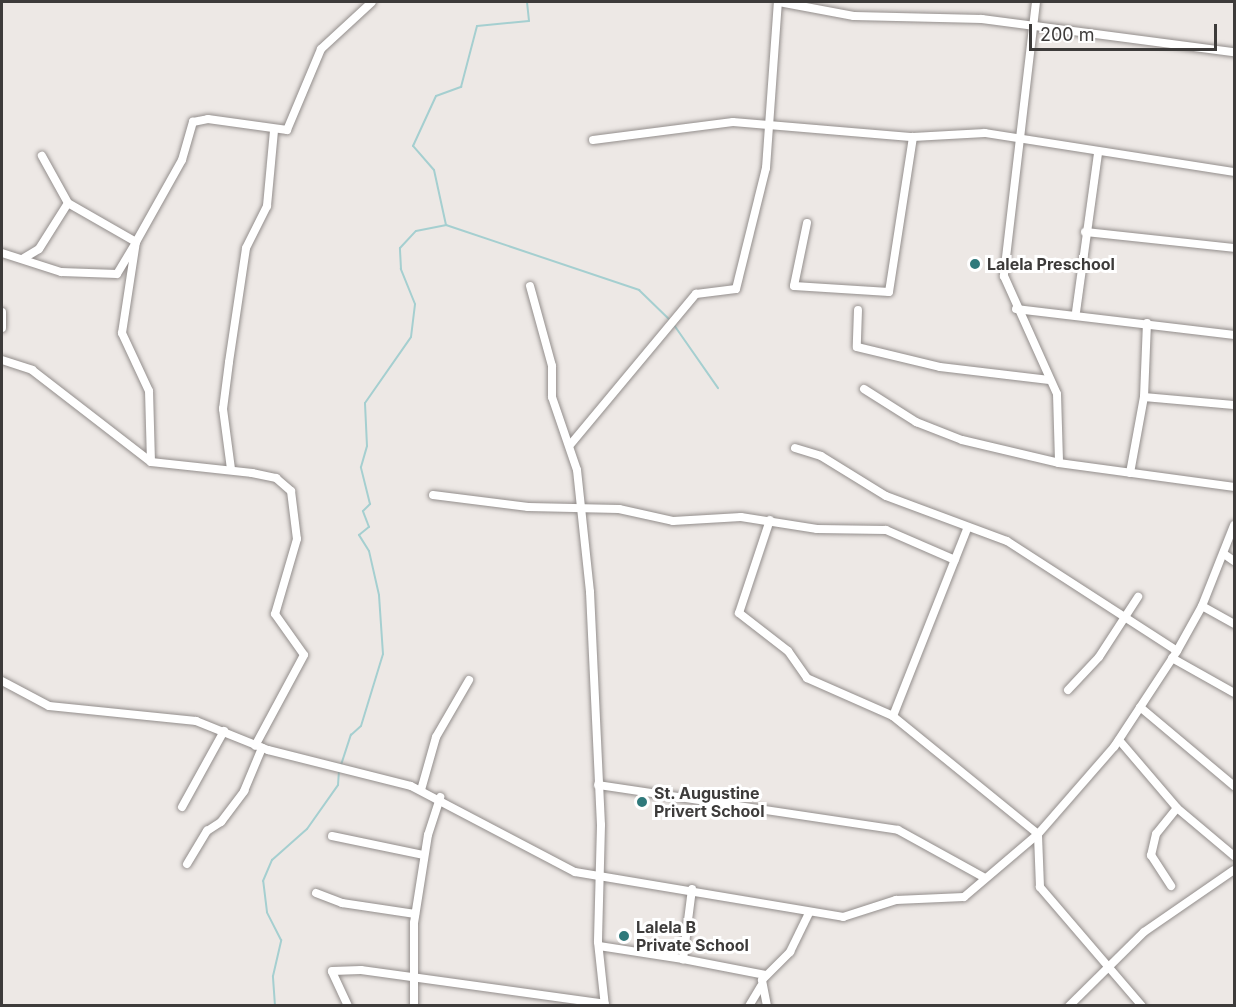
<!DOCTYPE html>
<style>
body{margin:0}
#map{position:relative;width:1236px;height:1007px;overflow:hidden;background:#ede8e5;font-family:Inter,sans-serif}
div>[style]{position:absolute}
.stream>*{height:2px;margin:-1px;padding:0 1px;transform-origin:1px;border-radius:1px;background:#a5cfd0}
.roads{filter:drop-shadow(0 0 2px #938e8c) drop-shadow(0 0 2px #938e8c)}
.minor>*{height:8px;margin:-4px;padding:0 4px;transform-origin:4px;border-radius:4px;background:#fff}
.dots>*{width:16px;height:16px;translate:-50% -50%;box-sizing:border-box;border:3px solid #fff;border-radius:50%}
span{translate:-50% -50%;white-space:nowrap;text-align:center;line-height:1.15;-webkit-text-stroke:6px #fff;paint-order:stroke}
.poi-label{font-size:16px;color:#3d3b3a;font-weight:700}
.left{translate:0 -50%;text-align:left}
.frame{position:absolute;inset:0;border:3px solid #3d3b3a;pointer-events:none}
.scale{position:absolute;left:1029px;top:24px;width:188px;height:27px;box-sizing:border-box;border:3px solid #3d3b3a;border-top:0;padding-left:8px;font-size:18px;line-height:21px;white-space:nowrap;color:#3d3b3a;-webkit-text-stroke:4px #fff;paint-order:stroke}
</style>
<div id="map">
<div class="stream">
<div style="left:446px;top:225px;width:204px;rotate:18.6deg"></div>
<div style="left:639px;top:290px;width:43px;rotate:44.1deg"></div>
<div style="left:674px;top:325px;width:77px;rotate:55.1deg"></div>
<div style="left:341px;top:765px;width:32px;rotate:-72deg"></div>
<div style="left:351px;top:735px;width:13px;rotate:-42deg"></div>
<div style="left:361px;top:726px;width:75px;rotate:-73deg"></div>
<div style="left:383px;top:654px;width:59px;rotate:-93.9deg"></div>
<div style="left:379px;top:595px;width:45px;rotate:-102.8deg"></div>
<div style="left:369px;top:551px;width:19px;rotate:-122deg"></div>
<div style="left:359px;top:535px;width:13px;rotate:-39deg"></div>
<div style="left:369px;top:527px;width:17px;rotate:-111deg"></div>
<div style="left:363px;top:511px;width:10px;rotate:-45deg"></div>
<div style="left:370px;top:504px;width:38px;rotate:-104deg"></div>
<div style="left:361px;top:467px;width:22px;rotate:-74deg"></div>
<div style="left:367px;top:446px;width:43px;rotate:-92.7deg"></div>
<div style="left:365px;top:403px;width:80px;rotate:-55.1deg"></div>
<div style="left:411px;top:337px;width:33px;rotate:-83deg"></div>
<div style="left:415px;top:304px;width:38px;rotate:-112deg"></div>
<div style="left:401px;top:269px;width:21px;rotate:-93deg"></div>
<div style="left:400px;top:248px;width:23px;rotate:-47deg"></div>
<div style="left:416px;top:231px;width:31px;rotate:-11deg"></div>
<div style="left:446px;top:225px;width:56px;rotate:-102.3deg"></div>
<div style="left:434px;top:170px;width:32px;rotate:-131deg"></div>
<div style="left:413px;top:146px;width:55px;rotate:-65.3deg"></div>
<div style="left:436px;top:96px;width:27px;rotate:-20deg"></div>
<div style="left:461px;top:87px;width:63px;rotate:-75.3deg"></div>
<div style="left:477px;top:26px;width:52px;rotate:-5.5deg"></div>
<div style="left:529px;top:21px;width:19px;rotate:-96deg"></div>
<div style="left:275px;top:1006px;width:30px;rotate:-94deg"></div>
<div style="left:273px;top:976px;width:37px;rotate:-77deg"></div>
<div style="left:281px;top:940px;width:31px;rotate:-117deg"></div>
<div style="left:267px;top:912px;width:31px;rotate:-97deg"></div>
<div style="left:263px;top:881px;width:23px;rotate:-67deg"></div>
<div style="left:272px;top:860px;width:47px;rotate:-41.5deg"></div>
<div style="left:307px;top:829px;width:54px;rotate:-54.8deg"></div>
<div style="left:338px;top:785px;width:14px;rotate:-86deg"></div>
</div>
<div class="roads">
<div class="minor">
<div style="left:779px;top:2px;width:76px;rotate:10.6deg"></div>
<div style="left:854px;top:16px;width:128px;rotate:1.3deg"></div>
<div style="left:982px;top:19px;width:254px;rotate:7.5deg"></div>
<div style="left:1036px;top:2px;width:276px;rotate:96.7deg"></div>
<div style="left:1004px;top:276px;width:129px;rotate:65.8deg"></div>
<div style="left:1057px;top:394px;width:69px;rotate:88.3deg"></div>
<div style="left:593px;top:140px;width:141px;rotate:-7.3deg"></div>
<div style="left:733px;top:122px;width:181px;rotate:4.8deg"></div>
<div style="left:913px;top:137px;width:72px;rotate:-3.2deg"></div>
<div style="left:985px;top:133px;width:252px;rotate:8.9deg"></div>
<div style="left:807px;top:223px;width:64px;rotate:101.7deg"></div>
<div style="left:794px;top:286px;width:95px;rotate:3.6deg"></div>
<div style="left:889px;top:292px;width:157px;rotate:-81.2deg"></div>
<div style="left:1085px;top:232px;width:150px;rotate:6.1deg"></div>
<div style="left:2px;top:253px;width:62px;rotate:17.9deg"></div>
<div style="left:61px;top:272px;width:56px;rotate:2deg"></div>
<div style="left:117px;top:274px;width:37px;rotate:-59deg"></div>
<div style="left:136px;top:242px;width:78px;rotate:-150.2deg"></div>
<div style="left:68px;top:203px;width:54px;rotate:-119deg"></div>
<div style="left:24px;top:258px;width:17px;rotate:-31deg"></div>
<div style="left:39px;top:249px;width:54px;rotate:-57.8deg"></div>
<div style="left:530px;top:286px;width:83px;rotate:74.6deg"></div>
<div style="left:552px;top:366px;width:31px;rotate:90deg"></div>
<div style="left:552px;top:397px;width:77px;rotate:71.1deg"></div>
<div style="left:577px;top:470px;width:123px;rotate:83.9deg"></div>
<div style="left:590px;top:592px;width:233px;rotate:87.3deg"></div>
<div style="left:601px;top:825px;width:117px;rotate:91.5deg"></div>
<div style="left:598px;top:942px;width:64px;rotate:83.8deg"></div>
<div style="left:1016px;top:309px;width:220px;rotate:6.8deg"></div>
<div style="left:858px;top:310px;width:37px;rotate:92deg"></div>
<div style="left:857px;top:347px;width:85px;rotate:13.5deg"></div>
<div style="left:940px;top:367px;width:110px;rotate:6.8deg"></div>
<div style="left:2px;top:312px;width:16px;rotate:90deg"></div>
<div style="left:1076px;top:312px;width:161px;rotate:-82.1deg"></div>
<div style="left:2px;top:360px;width:32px;rotate:18deg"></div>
<div style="left:32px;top:370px;width:150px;rotate:37.7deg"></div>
<div style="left:151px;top:462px;width:102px;rotate:6.2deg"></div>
<div style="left:252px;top:473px;width:25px;rotate:12deg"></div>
<div style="left:276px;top:478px;width:20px;rotate:41deg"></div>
<div style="left:291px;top:491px;width:48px;rotate:82.9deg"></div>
<div style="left:297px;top:539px;width:78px;rotate:106.3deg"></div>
<div style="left:275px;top:614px;width:50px;rotate:54.7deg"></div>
<div style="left:304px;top:655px;width:103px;rotate:118.3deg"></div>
<div style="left:864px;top:389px;width:62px;rotate:32.4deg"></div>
<div style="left:916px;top:422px;width:49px;rotate:21.4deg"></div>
<div style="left:962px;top:440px;width:100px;rotate:13.3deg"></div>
<div style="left:1059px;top:463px;width:177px;rotate:7.8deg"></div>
<div style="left:1144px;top:397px;width:90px;rotate:5.1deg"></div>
<div style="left:570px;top:445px;width:197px;rotate:-50.2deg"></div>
<div style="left:696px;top:294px;width:40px;rotate:-7.1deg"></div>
<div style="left:736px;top:289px;width:125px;rotate:-76.1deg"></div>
<div style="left:766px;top:168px;width:166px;rotate:-85.9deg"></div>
<div style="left:795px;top:448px;width:27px;rotate:17deg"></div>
<div style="left:821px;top:456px;width:76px;rotate:31.6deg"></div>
<div style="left:886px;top:496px;width:129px;rotate:20.4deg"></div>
<div style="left:1007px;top:541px;width:202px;rotate:32.9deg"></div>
<div style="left:151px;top:462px;width:71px;rotate:-91.6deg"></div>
<div style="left:149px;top:391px;width:64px;rotate:-115deg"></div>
<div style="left:122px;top:333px;width:92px;rotate:-81.3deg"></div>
<div style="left:136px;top:242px;width:94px;rotate:-60.7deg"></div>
<div style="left:182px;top:160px;width:40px;rotate:-74deg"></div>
<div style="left:193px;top:122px;width:15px;rotate:-11deg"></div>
<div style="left:208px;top:119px;width:80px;rotate:7.9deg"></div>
<div style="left:287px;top:130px;width:88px;rotate:-67.2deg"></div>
<div style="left:321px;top:49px;width:69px;rotate:-42.7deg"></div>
<div style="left:231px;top:469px;width:61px;rotate:-97.6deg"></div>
<div style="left:223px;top:409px;width:47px;rotate:-82.7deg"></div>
<div style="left:229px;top:362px;width:115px;rotate:-81.5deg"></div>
<div style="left:246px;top:248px;width:47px;rotate:-63.4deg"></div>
<div style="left:267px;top:206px;width:76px;rotate:-84.7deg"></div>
<div style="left:1130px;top:473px;width:77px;rotate:-79.6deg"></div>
<div style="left:1144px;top:397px;width:74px;rotate:-87.7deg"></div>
<div style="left:433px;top:495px;width:96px;rotate:7.2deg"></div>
<div style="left:528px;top:507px;width:91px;rotate:1.3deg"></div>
<div style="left:619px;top:509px;width:55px;rotate:12.5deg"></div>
<div style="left:673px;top:521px;width:68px;rotate:-3.4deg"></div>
<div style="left:741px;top:517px;width:77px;rotate:9deg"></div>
<div style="left:817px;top:529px;width:69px;rotate:0.8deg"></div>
<div style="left:886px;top:530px;width:75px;rotate:23.5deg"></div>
<div style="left:1224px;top:554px;width:12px;rotate:35deg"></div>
<div style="left:1202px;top:606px;width:37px;rotate:29deg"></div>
<div style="left:1172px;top:658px;width:71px;rotate:29.4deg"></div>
<div style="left:2px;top:681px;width:53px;rotate:28deg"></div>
<div style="left:49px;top:706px;width:148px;rotate:5.8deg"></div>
<div style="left:196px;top:721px;width:78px;rotate:21.9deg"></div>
<div style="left:268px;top:750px;width:147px;rotate:14.1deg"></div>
<div style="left:411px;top:786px;width:185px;rotate:27.7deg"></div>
<div style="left:575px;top:872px;width:272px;rotate:9.5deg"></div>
<div style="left:843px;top:917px;width:56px;rotate:-17.8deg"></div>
<div style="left:896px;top:900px;width:68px;rotate:-2.5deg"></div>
<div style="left:964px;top:897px;width:97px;rotate:-40.4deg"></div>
<div style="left:1038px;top:834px;width:187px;rotate:-140.9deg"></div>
<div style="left:893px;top:716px;width:94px;rotate:-156.2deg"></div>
<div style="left:807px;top:678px;width:33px;rotate:-125deg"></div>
<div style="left:788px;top:651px;width:62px;rotate:-142.2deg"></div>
<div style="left:739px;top:613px;width:98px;rotate:-71.6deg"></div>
<div style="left:1068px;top:690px;width:45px;rotate:-46.8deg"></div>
<div style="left:1099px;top:657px;width:72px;rotate:-57deg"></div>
<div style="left:1140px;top:707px;width:123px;rotate:40deg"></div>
<div style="left:893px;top:716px;width:201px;rotate:-68.4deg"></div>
<div style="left:1119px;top:740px;width:89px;rotate:49.5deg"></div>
<div style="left:1177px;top:808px;width:33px;rotate:129deg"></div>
<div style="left:1156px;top:834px;width:22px;rotate:103deg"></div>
<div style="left:1151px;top:855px;width:37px;rotate:57deg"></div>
<div style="left:598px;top:785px;width:303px;rotate:8.5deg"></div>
<div style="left:898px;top:830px;width:97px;rotate:28.9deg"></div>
<div style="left:421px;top:790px;width:55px;rotate:-74.2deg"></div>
<div style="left:436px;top:737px;width:66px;rotate:-59.9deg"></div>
<div style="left:182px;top:807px;width:87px;rotate:-61.1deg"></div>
<div style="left:1177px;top:808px;width:75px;rotate:40.1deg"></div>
<div style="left:332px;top:836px;width:94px;rotate:11.7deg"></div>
<div style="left:187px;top:864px;width:39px;rotate:-59deg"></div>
<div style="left:207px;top:831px;width:17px;rotate:-33deg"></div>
<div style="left:221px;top:822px;width:39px;rotate:-53deg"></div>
<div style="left:244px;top:791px;width:47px;rotate:-67.3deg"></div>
<div style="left:692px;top:889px;width:71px;rotate:97.3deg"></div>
<div style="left:683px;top:959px;width:84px;rotate:11deg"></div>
<div style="left:316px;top:893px;width:28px;rotate:21deg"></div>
<div style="left:342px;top:903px;width:74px;rotate:8.6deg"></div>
<div style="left:599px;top:946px;width:85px;rotate:8.8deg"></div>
<div style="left:348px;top:1006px;width:38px;rotate:-115deg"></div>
<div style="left:332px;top:971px;width:29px;rotate:-2deg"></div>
<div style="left:361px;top:970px;width:246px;rotate:7.9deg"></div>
<div style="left:414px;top:1006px;width:83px;rotate:-90deg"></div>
<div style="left:414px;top:923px;width:89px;rotate:-81deg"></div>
<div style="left:428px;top:835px;width:40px;rotate:-72deg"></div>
<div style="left:749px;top:1006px;width:23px;rotate:-59deg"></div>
<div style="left:767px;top:1006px;width:26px;rotate:-101deg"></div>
<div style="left:762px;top:980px;width:40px;rotate:-45deg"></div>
<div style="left:790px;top:952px;width:43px;rotate:-64deg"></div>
<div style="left:1069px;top:1006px;width:105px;rotate:-44.6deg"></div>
<div style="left:1144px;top:932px;width:109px;rotate:-34.6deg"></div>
<div style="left:1142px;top:1006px;width:157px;rotate:-130.6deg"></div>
<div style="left:1040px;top:887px;width:53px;rotate:-92.2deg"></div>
<div style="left:1038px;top:834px;width:116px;rotate:-48.9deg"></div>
<div style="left:1114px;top:747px;width:115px;rotate:-56.7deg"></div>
<div style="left:1177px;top:651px;width:51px;rotate:-60.9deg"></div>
<div style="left:1202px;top:606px;width:87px;rotate:-68.4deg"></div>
</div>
</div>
<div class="dots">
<div style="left:975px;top:264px;background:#2f797b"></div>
<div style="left:642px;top:802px;background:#2f797b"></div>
<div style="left:624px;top:936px;background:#2f797b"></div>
</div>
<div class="poi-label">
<span class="left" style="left:987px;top:264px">Lalela Preschool</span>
<span class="left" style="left:654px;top:802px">St. Augustine<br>Privert School</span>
<span class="left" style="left:636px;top:936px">Lalela B<br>Private School</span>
</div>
<div class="frame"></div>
<div class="scale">200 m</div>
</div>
